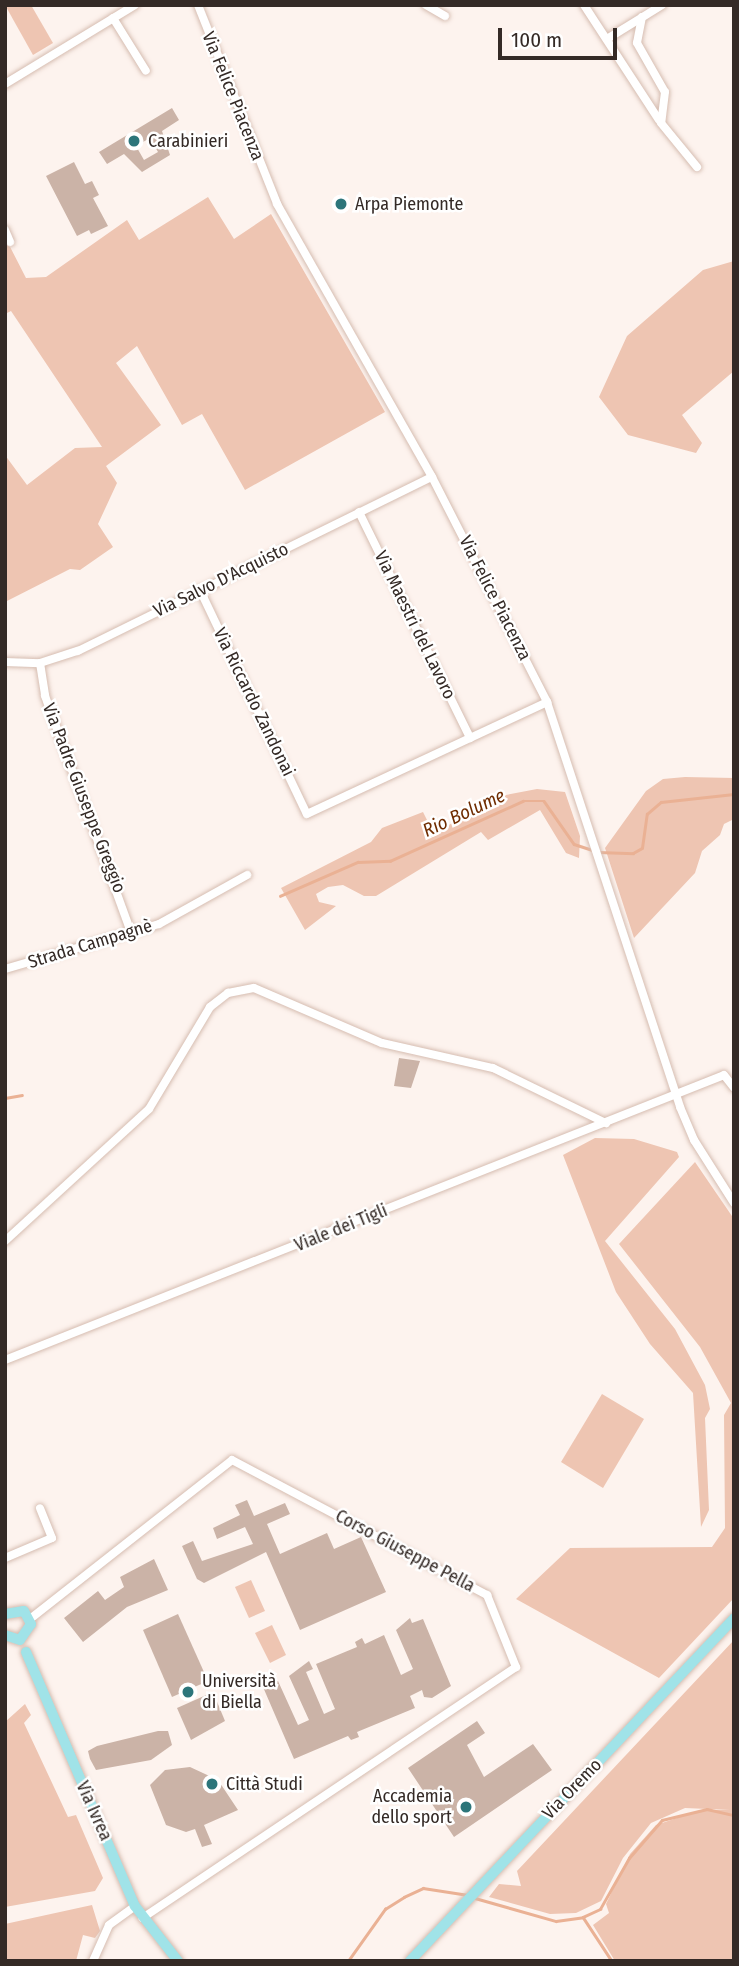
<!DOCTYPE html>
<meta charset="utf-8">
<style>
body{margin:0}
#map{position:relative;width:739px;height:1966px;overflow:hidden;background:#fdf3ee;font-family:"Fira Sans Condensed",sans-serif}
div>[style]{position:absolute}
.green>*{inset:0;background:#eec5b2}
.stream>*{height:2.5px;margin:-1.25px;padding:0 1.25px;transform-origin:1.25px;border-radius:1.25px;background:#eab194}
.building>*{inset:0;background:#cbb3a7}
.roads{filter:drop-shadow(0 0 2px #d6bdb1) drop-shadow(0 0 2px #d6bdb1)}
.minor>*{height:8px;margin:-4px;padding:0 4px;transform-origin:4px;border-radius:4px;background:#fff}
.major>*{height:10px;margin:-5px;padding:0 5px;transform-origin:5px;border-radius:5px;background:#a0e3e8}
.dots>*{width:19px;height:19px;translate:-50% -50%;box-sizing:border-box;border:4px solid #fff;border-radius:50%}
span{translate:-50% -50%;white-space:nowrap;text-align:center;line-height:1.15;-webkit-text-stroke:5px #fff;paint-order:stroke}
.street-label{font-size:18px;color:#342a26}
.poi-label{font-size:18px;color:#342a26}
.left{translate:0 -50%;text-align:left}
.right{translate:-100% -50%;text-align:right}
.water-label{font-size:19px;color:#6f2c00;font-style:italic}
.frame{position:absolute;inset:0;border:7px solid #342a26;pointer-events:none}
.scale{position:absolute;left:498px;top:28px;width:119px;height:32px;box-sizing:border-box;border:4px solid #342a26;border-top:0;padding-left:9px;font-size:21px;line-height:24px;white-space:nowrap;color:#342a26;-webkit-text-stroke:5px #fff;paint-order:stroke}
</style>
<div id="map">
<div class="green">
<div style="clip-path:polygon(5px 5px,31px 5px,53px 43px,33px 55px)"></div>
<div style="clip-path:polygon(208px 197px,234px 239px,271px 214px,385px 412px,245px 490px,202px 414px,182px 425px,137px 346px,116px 363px,161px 425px,106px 466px,117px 483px,98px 524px,113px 547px,80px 570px,70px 569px,5px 602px,5px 455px,27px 485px,75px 448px,102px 447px,11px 311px,5px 314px,5px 237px,26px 278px,46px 277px,127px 220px,139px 240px)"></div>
<div style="clip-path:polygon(734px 261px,734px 371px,682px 415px,702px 443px,696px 453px,628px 435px,599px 397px,627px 336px,703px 270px)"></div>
<div style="clip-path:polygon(685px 777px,734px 778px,734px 819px,724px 824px,720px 835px,702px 851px,695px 873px,634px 938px,605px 848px,646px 791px,663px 779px)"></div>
<div style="clip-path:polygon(537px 789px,565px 792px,580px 836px,579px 858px,566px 853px,540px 810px,488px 840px,481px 832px,376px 896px,364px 896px,343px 885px,328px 887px,316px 894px,319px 902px,336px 906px,305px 930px,281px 888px,371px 842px,382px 828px,423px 812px,434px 834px,495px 797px)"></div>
<div style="clip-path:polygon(595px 1138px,634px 1139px,677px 1152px,679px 1157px,605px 1241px,675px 1329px,705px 1385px,710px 1409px,705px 1418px,709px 1510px,701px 1527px,693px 1393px,650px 1344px,616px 1292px,563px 1155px)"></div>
<div style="clip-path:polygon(695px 1162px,734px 1219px,734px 1598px,659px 1678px,516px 1599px,570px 1548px,712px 1547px,725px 1528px,724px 1415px,731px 1403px,700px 1347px,619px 1244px)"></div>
<div style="clip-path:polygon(602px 1394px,644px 1419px,603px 1488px,561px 1462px)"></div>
<div style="clip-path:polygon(251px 1580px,265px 1611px,249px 1618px,235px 1587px)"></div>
<div style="clip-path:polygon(272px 1625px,286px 1655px,270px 1663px,255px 1633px)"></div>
<div style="clip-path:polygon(734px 1640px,734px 1961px,615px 1961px,593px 1925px,609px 1913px,606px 1904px,630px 1854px,656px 1825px,701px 1810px,730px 1810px,685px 1808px,651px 1823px,623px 1858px,601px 1901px,576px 1913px,550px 1914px,489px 1897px,499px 1884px,521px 1886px,517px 1871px)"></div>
<div style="clip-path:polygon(25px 1704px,31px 1715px,24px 1723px,68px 1817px,76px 1815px,103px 1878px,95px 1891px,5px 1907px,5px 1722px)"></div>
<div style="clip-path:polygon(92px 1905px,100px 1931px,95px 1938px,83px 1935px,76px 1961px,5px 1961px,5px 1924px)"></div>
</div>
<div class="stream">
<div style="left:598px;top:852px;width:35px;rotate:2deg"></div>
<div style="left:633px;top:853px;width:10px;rotate:-29deg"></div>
<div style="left:642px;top:848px;width:34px;rotate:-82deg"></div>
<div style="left:647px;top:814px;width:18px;rotate:-41deg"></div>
<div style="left:661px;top:802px;width:73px;rotate:-6.3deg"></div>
<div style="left:280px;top:896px;width:85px;rotate:-23.6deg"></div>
<div style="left:358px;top:862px;width:32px;rotate:-2deg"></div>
<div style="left:390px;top:861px;width:146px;rotate:-24.3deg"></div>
<div style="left:523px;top:801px;width:21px"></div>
<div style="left:544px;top:801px;width:52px;rotate:55.1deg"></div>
<div style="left:574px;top:844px;width:19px;rotate:18deg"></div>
<div style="left:5px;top:1098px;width:17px;rotate:-10deg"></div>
<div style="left:475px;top:1898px;width:84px;rotate:15.9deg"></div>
<div style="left:556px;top:1921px;width:27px;rotate:-8deg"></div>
<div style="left:583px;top:1917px;width:19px;rotate:-25deg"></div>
<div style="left:600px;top:1909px;width:59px;rotate:-60.4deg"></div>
<div style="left:629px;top:1858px;width:50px;rotate:-49deg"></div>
<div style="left:662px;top:1820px;width:46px;rotate:-13.7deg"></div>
<div style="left:707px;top:1809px;width:28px;rotate:13deg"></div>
<div style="left:583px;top:1917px;width:53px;rotate:56.6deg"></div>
<div style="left:348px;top:1961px;width:64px;rotate:-54.6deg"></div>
<div style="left:385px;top:1909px;width:22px;rotate:-32deg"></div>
<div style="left:404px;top:1897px;width:21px;rotate:-25deg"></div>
<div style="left:423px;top:1888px;width:47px;rotate:8.7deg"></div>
</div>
<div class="building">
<div style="clip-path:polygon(evenodd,172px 108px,179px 120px,162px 131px,170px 155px,142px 172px,124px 154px,107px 164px,99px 152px,172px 108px,150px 138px,158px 152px,144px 160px,136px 146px,150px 138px)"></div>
<div style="clip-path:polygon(74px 162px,85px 184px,92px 181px,99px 195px,93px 198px,108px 226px,91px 234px,89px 230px,77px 236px,46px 176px)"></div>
<div style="clip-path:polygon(399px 1058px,420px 1061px,411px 1088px,394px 1086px)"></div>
<div style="clip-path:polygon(247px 1500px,254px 1516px,285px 1503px,290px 1514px,267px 1524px,280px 1554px,327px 1533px,334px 1549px,361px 1537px,386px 1592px,300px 1630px,266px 1552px,204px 1583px,197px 1579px,182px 1546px,193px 1541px,202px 1561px,253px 1544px,245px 1527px,217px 1539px,213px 1528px,240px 1515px,235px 1505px)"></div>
<div style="clip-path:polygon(154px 1559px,168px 1590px,127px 1607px,83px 1642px,64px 1618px,98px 1591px,105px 1600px,124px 1587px,120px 1577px)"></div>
<div style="clip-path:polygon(178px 1614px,208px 1681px,172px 1697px,143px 1630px)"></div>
<div style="clip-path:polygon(410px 1618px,412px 1623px,423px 1619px,451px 1686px,432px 1698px,424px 1697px,422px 1690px,410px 1696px,415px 1708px,357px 1732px,359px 1737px,351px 1740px,348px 1736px,294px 1759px,263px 1687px,278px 1681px,298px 1725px,309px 1720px,289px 1676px,309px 1661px,313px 1669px,306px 1672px,324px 1714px,335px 1709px,316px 1664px,357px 1647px,355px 1642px,362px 1638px,365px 1644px,384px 1635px,401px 1675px,413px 1669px,396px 1630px)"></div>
<div style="clip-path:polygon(213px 1692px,225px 1721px,191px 1740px,177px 1708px)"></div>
<div style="clip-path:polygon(477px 1721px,485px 1733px,467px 1745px,484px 1777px,533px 1744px,552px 1770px,454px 1837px,408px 1768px)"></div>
<div style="clip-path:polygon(158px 1731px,168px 1731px,172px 1745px,151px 1760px,96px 1770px,90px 1759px,88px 1751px,97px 1746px)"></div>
<div style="clip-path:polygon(190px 1767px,218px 1780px,238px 1810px,204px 1825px,212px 1844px,202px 1847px,195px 1829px,186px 1832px,166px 1825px,150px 1785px,165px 1770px)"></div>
</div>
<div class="roads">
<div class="minor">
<div style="left:198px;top:5px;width:214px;rotate:68.3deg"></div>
<div style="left:277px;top:204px;width:314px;rotate:60.4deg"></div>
<div style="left:432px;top:477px;width:253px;rotate:62.9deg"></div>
<div style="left:547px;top:702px;width:426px;rotate:71.8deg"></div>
<div style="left:680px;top:1107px;width:36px;rotate:67deg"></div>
<div style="left:694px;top:1140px;width:75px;rotate:57.6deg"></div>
<div style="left:426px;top:5px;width:22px;rotate:30deg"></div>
<div style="left:584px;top:5px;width:137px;rotate:56.9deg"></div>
<div style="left:642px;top:17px;width:26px;rotate:101deg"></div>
<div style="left:637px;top:43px;width:56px;rotate:60.3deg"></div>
<div style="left:665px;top:92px;width:31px;rotate:97deg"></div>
<div style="left:661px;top:123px;width:57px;rotate:50.7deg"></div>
<div style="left:113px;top:18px;width:62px;rotate:58.1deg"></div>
<div style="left:607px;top:39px;width:65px;rotate:-31.7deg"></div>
<div style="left:5px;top:84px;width:152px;rotate:-31.3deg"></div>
<div style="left:5px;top:230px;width:13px;rotate:67deg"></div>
<div style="left:359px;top:512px;width:252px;rotate:63.8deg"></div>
<div style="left:200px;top:590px;width:248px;rotate:64.5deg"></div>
<div style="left:307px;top:814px;width:265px;rotate:-25deg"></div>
<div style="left:5px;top:662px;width:35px;rotate:2deg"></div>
<div style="left:40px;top:663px;width:40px;rotate:-18deg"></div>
<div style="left:78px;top:651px;width:394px;rotate:-26.2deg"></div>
<div style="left:40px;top:663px;width:33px;rotate:81deg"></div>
<div style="left:45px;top:696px;width:251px;rotate:70deg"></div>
<div style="left:5px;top:969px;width:160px;rotate:-16.3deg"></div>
<div style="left:159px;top:924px;width:101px;rotate:-29.1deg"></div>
<div style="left:5px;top:1241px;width:195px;rotate:-42.5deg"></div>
<div style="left:149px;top:1109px;width:119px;rotate:-59.1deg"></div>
<div style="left:210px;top:1007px;width:23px;rotate:-38deg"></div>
<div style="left:228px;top:993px;width:26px;rotate:-11deg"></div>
<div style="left:254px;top:988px;width:139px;rotate:23.3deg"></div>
<div style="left:382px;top:1043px;width:114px;rotate:12.7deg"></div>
<div style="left:493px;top:1068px;width:126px;rotate:26deg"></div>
<div style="left:5px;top:1360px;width:773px;rotate:-21.62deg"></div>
<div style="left:724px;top:1075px;width:16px;rotate:52deg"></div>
<div style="left:5px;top:1558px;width:51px;rotate:-23.1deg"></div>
<div style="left:52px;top:1538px;width:32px;rotate:-112deg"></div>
<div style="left:30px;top:1619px;width:257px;rotate:-38.2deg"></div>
<div style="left:232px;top:1460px;width:289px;rotate:27.9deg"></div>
<div style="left:487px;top:1595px;width:78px;rotate:68.1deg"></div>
<div style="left:516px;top:1667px;width:450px;rotate:146.1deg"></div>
<div style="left:93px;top:1961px;width:39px;rotate:-66deg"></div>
<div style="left:109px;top:1925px;width:32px;rotate:-36deg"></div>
</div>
<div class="major">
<div style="left:5px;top:1614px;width:19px;rotate:-9deg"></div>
<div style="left:24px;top:1611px;width:15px;rotate:62deg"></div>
<div style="left:31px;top:1624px;width:19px;rotate:125deg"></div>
<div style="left:20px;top:1640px;width:16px;rotate:-162deg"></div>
<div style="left:26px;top:1652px;width:276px;rotate:66.8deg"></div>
<div style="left:135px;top:1906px;width:70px;rotate:52deg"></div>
<div style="left:410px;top:1961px;width:472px;rotate:-46.6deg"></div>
</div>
</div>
<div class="dots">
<div style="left:134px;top:141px;background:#2c757a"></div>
<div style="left:341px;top:204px;background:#2c757a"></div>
<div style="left:188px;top:1692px;background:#2c757a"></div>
<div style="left:212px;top:1784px;background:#2c757a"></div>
<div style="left:466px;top:1807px;background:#2c757a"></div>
</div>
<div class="street-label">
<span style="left:233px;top:96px;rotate:68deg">Via Felice Piacenza</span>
<span style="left:221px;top:580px;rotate:-26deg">Via Salvo D'Acquisto</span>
<span style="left:495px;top:598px;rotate:63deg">Via Felice Piacenza</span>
<span style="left:415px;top:625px;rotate:64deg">Via Maestri del Lavoro</span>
<span style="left:254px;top:702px;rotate:64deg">Via Riccardo Zandonai</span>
<span style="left:84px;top:798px;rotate:69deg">Via Padre Giuseppe Greggio</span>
<span style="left:90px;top:944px;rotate:-17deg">Strada Campagnè</span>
<span style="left:341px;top:1228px;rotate:-22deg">Viale dei Tigli</span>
<span style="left:405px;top:1551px;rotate:28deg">Corso Giuseppe Pella</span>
<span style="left:572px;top:1789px;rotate:-46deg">Via Oremo</span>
<span style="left:94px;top:1811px;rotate:66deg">Via Ivrea</span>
</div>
<div class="poi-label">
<span class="left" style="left:148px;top:141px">Carabinieri</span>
<span class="left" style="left:355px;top:204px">Arpa Piemonte</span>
<span class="left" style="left:202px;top:1692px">Università<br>di Biella</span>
<span class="left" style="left:226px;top:1784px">Città Studi</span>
<span class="right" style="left:452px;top:1807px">Accademia<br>dello sport</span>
</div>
<div class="water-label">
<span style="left:464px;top:813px;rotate:-25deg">Rio Bolume</span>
</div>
<div class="frame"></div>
<div class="scale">100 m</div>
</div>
